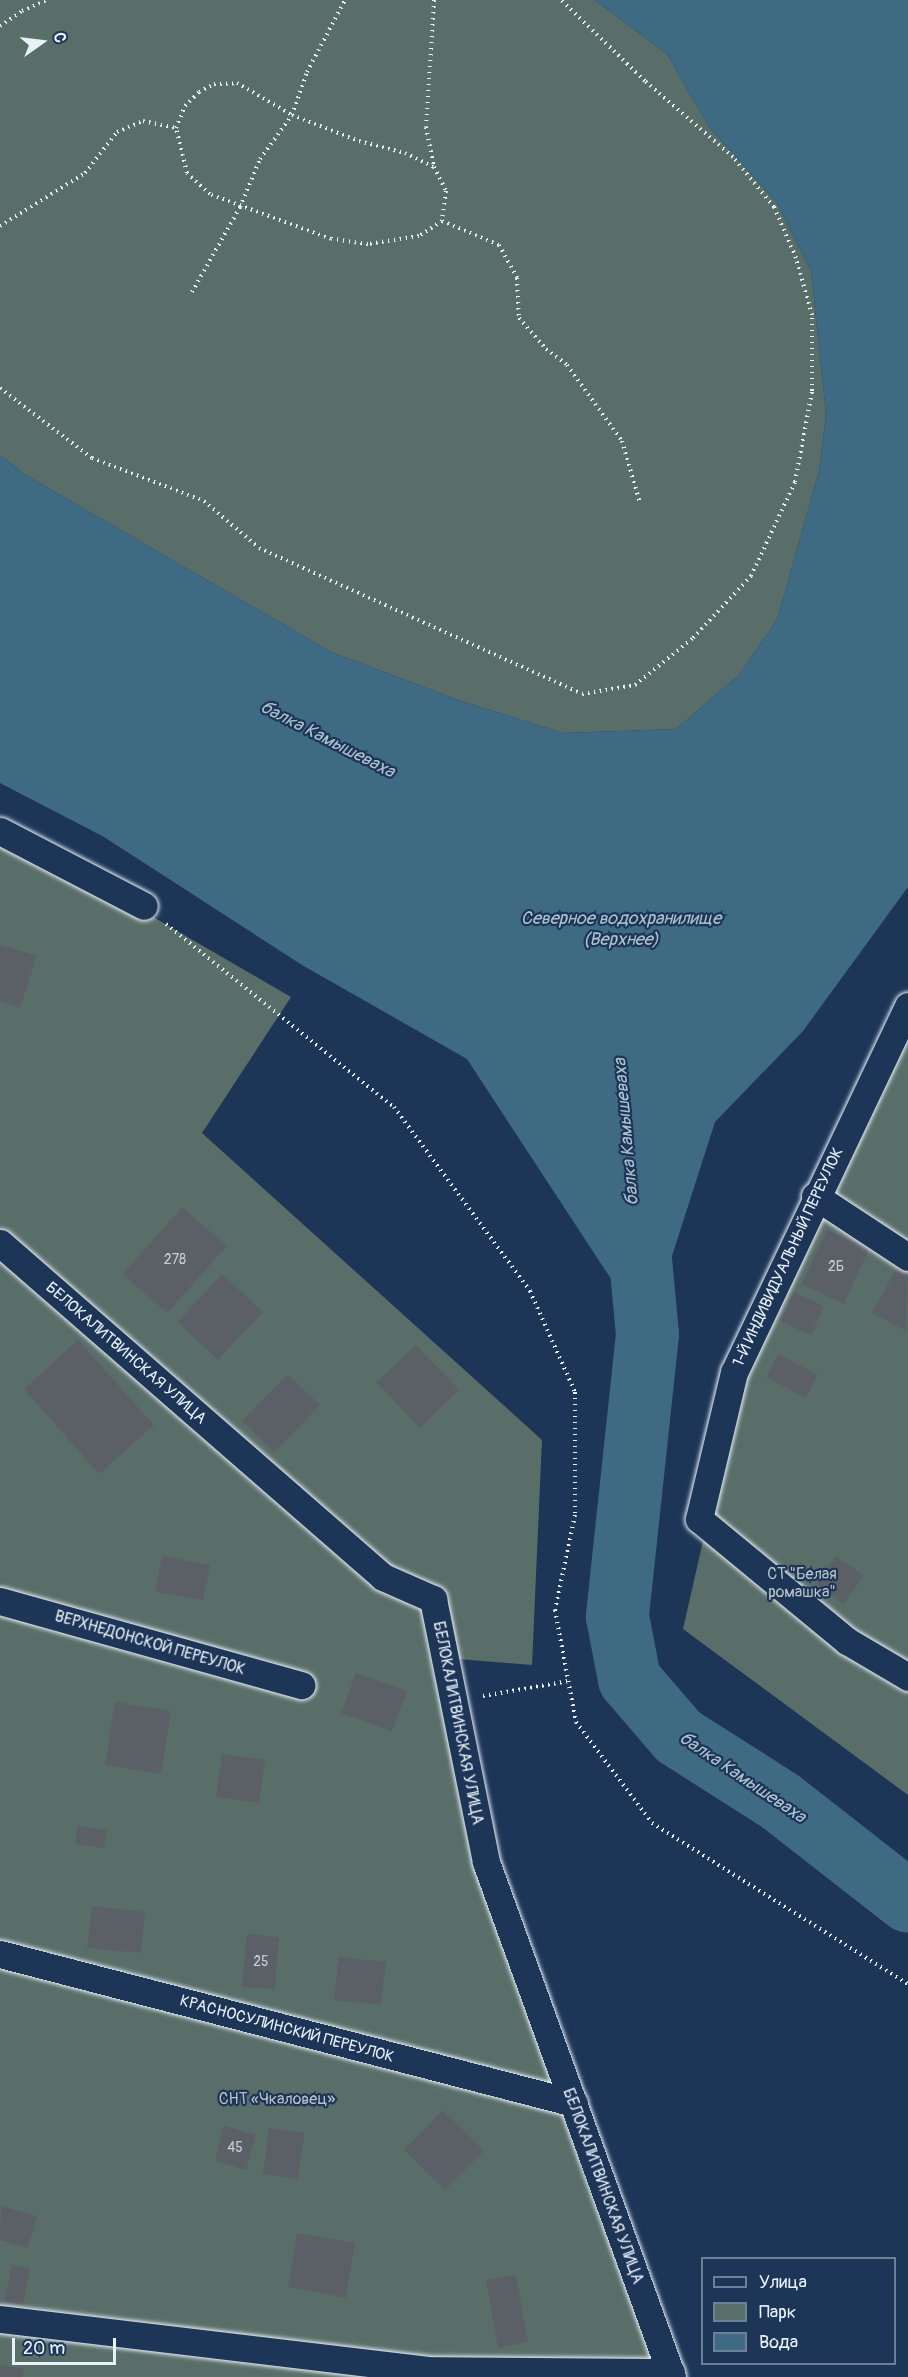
<!DOCTYPE html>
<meta charset="utf-8">
<style>
body{margin:0}
#map{position:relative;width:908px;height:2377px;overflow:hidden;background:#1d3557;font-family:Pangolin,sans-serif}
div>[style]{position:absolute}
.green>*{inset:0;background:#5a6e69}
.water>*{inset:0;background:#3e6a83}
.river>*{height:63px;margin:-31.5px;padding:0 31.5px;transform-origin:31.5px;border-radius:31.5px;background:#3e6a83}
.building>*{inset:0;background:#5b6066}
.path>*{height:4px;margin-top:-2px;transform-origin:0;background:repeating-linear-gradient(90deg,#e8f1f8 0 1.5px,transparent 0 6px)}
.roads{filter:drop-shadow(0 0 2px #e8f1f8) drop-shadow(0 0 2px #e8f1f8)}
.minor>*{height:27px;margin:-13.5px;padding:0 13.5px;transform-origin:13.5px;border-radius:13.5px;background:#1d3557}
span{translate:-50% -50%;white-space:nowrap;text-align:center;line-height:1.15;-webkit-text-stroke:4.5px #1d3557;paint-order:stroke}
.number-label{font-size:14px;color:#c5cdd4}
.number-label span{-webkit-text-stroke-width:0}
.street-label{font-size:16px;color:#e8f1f8}
.park-label{font-size:16px;color:#b6c3c6}
.water-label{font-size:18px;color:#acc2cf;font-style:italic}
.legend{position:absolute;left:701px;top:2257px;width:195px;height:108px;box-sizing:border-box;background:#1d3557;border:2px solid #6e8097;margin:0;padding:8px 10px;list-style:none;font-size:18px;color:#e8f1f8}
.legend li{display:flex;align-items:center;gap:12px;height:30px}
.legend b{width:30px;border:2px solid #6e8097}
.north{position:absolute;left:12px;top:12px;width:60px;height:60px;-webkit-text-stroke:4px #1d3557;paint-order:stroke;rotate:76deg;font-size:16px;font-weight:700;line-height:24px;text-align:center;color:#e8f1f8}
.north::after{content:'';display:block;margin:auto;width:21px;height:27px;background:#e8f1f8;clip-path:polygon(50% 0,100% 100%,50% 72%,0 100%)}
.scale{position:absolute;left:12px;top:2338px;width:104px;height:27px;box-sizing:border-box;border:3px solid #e8f1f8;border-top:0;padding-left:8px;font-size:18px;line-height:21px;white-space:nowrap;color:#e8f1f8;-webkit-text-stroke:4px #1d3557;paint-order:stroke}
</style>
<div id="map">
<div class="green">
<div style="clip-path:polygon(0 0,595px 0,667px 54px,709px 127px,777px 203px,811px 271px,826px 414px,819px 471px,777px 620px,739px 675px,676px 729px,563px 733px,458px 700px,331px 652px,24px 474px,0 455px)"></div>
<div style="clip-path:polygon(0 828px,291px 997px,202px 1133px,542px 1440px,532px 1665px,446px 1658px,581px 2168px,661px 2377px,0 2377px)"></div>
<div style="clip-path:polygon(908px 1033px,908px 1795px,683px 1629px,741px 1374px)"></div>
</div>
<div class="water">
<div style="clip-path:polygon(595px 0,908px 0,908px 887px,803px 1031px,715px 1122px,647px 1334px,467px 1059px,302px 965px,104px 837px,0 783px,0 455px,24px 474px,331px 652px,458px 700px,563px 733px,676px 729px,739px 675px,777px 620px,819px 471px,826px 414px,811px 271px,777px 203px,709px 127px,667px 54px)"></div>
</div>
<div class="river">
<div style="left:639px;top:1248px;width:86px;rotate:84.7deg"></div>
<div style="left:647px;top:1334px;width:284px;rotate:96.1deg"></div>
<div style="left:617px;top:1616px;width:64px;rotate:79.2deg"></div>
<div style="left:629px;top:1679px;width:75px;rotate:49.3deg"></div>
<div style="left:678px;top:1736px;width:121px;rotate:32.5deg"></div>
<div style="left:780px;top:1801px;width:162px;rotate:38deg"></div>
</div>
<div class="building">
<div style="clip-path:polygon(0 945px,37px 956px,20px 1008px,0 1001px)"></div>
<div style="clip-path:polygon(182px 1207px,227px 1246px,167px 1313px,123px 1274px)"></div>
<div style="clip-path:polygon(827px 1230px,869px 1249px,844px 1304px,802px 1284px)"></div>
<div style="clip-path:polygon(900px 1262px,908px 1267px,906px 1331px,872px 1313px)"></div>
<div style="clip-path:polygon(222px 1274px,263px 1312px,218px 1360px,178px 1322px)"></div>
<div style="clip-path:polygon(794px 1292px,824px 1306px,811px 1335px,780px 1321px)"></div>
<div style="clip-path:polygon(78px 1340px,154px 1425px,99px 1474px,24px 1389px)"></div>
<div style="clip-path:polygon(416px 1345px,459px 1390px,420px 1428px,376px 1382px)"></div>
<div style="clip-path:polygon(778px 1354px,818px 1375px,806px 1398px,766px 1377px)"></div>
<div style="clip-path:polygon(288px 1374px,320px 1405px,274px 1452px,242px 1421px)"></div>
<div style="clip-path:polygon(162px 1556px,210px 1565px,203px 1600px,155px 1592px)"></div>
<div style="clip-path:polygon(836px 1556px,864px 1576px,843px 1604px,816px 1583px)"></div>
<div style="clip-path:polygon(356px 1673px,407px 1691px,392px 1731px,341px 1713px)"></div>
<div style="clip-path:polygon(115px 1702px,171px 1711px,161px 1774px,105px 1765px)"></div>
<div style="clip-path:polygon(222px 1754px,265px 1760px,259px 1803px,216px 1797px)"></div>
<div style="clip-path:polygon(77px 1826px,107px 1830px,104px 1848px,75px 1844px)"></div>
<div style="clip-path:polygon(92px 1906px,145px 1912px,141px 1953px,87px 1948px)"></div>
<div style="clip-path:polygon(247px 1934px,279px 1937px,275px 1989px,242px 1987px)"></div>
<div style="clip-path:polygon(339px 1957px,386px 1962px,381px 2005px,334px 2000px)"></div>
<div style="clip-path:polygon(443px 2110px,484px 2151px,445px 2190px,404px 2150px)"></div>
<div style="clip-path:polygon(224px 2126px,256px 2135px,246px 2170px,215px 2161px)"></div>
<div style="clip-path:polygon(269px 2128px,305px 2133px,298px 2179px,263px 2174px)"></div>
<div style="clip-path:polygon(1px 2206px,37px 2216px,28px 2248px,0 2240px)"></div>
<div style="clip-path:polygon(297px 2233px,355px 2243px,346px 2298px,288px 2287px)"></div>
<div style="clip-path:polygon(12px 2265px,30px 2268px,23px 2305px,4px 2301px)"></div>
<div style="clip-path:polygon(516px 2275px,528px 2342px,498px 2348px,486px 2280px)"></div>
<div style="clip-path:polygon(0 2365px,24px 2369px,22px 2377px,0 2377px)"></div>
</div>
<div class="path">
<div style="left:434px;top:0;width:127px;rotate:93.6deg"></div>
<div style="left:426px;top:127px;width:41px;rotate:78.7deg"></div>
<div style="left:0;top:26px;width:27px;rotate:-34deg"></div>
<div style="left:22px;top:11px;width:27px;rotate:-24deg"></div>
<div style="left:237px;top:83px;width:64px;rotate:30.2deg"></div>
<div style="left:292px;top:115px;width:72px;rotate:21.2deg"></div>
<div style="left:359px;top:141px;width:48px;rotate:14.6deg"></div>
<div style="left:405px;top:153px;width:32px;rotate:26deg"></div>
<div style="left:434px;top:167px;width:27px;rotate:63deg"></div>
<div style="left:446px;top:191px;width:30px;rotate:98deg"></div>
<div style="left:442px;top:221px;width:27px;rotate:147deg"></div>
<div style="left:419px;top:236px;width:52px;rotate:171.1deg"></div>
<div style="left:368px;top:244px;width:37px;rotate:-172deg"></div>
<div style="left:331px;top:239px;width:129px;rotate:-159.6deg"></div>
<div style="left:210px;top:194px;width:31px;rotate:-138deg"></div>
<div style="left:187px;top:173px;width:46px;rotate:-103.7deg"></div>
<div style="left:176px;top:128px;width:24px;rotate:-68deg"></div>
<div style="left:185px;top:106px;width:20px;rotate:-45deg"></div>
<div style="left:199px;top:92px;width:17px;rotate:-28deg"></div>
<div style="left:214px;top:84px;width:23px;rotate:-2deg"></div>
<div style="left:442px;top:221px;width:62px;rotate:22.8deg"></div>
<div style="left:499px;top:245px;width:38px;rotate:61deg"></div>
<div style="left:517px;top:278px;width:40px;rotate:87.1deg"></div>
<div style="left:519px;top:318px;width:41px;rotate:48.9deg"></div>
<div style="left:546px;top:349px;width:26px;rotate:37deg"></div>
<div style="left:567px;top:365px;width:94px;rotate:54.1deg"></div>
<div style="left:622px;top:441px;width:65px;rotate:73.8deg"></div>
<div style="left:0;top:226px;width:100px;rotate:-31.9deg"></div>
<div style="left:85px;top:173px;width:52px;rotate:-52deg"></div>
<div style="left:117px;top:132px;width:28px;rotate:-23deg"></div>
<div style="left:143px;top:121px;width:34px;rotate:12deg"></div>
<div style="left:192px;top:292px;width:98px;rotate:-60.5deg"></div>
<div style="left:240px;top:207px;width:52px;rotate:-67.4deg"></div>
<div style="left:260px;top:159px;width:54px;rotate:-54deg"></div>
<div style="left:292px;top:115px;width:46px;rotate:-70.8deg"></div>
<div style="left:307px;top:72px;width:81px;rotate:-62.2deg"></div>
<div style="left:0;top:388px;width:116px;rotate:37.3deg"></div>
<div style="left:92px;top:458px;width:120px;rotate:21deg"></div>
<div style="left:204px;top:501px;width:72px;rotate:40.5deg"></div>
<div style="left:259px;top:548px;width:354px;rotate:24.3deg"></div>
<div style="left:582px;top:694px;width:54px;rotate:-9.6deg"></div>
<div style="left:635px;top:685px;width:75px;rotate:-39deg"></div>
<div style="left:693px;top:638px;width:85px;rotate:-46.9deg"></div>
<div style="left:751px;top:576px;width:104px;rotate:-64.9deg"></div>
<div style="left:795px;top:482px;width:93px;rotate:-79.4deg"></div>
<div style="left:812px;top:391px;width:76px;rotate:-90deg"></div>
<div style="left:812px;top:315px;width:59px;rotate:-105.7deg"></div>
<div style="left:796px;top:258px;width:56px;rotate:-113.3deg"></div>
<div style="left:774px;top:207px;width:65px;rotate:-129.4deg"></div>
<div style="left:733px;top:157px;width:116px;rotate:-139.2deg"></div>
<div style="left:645px;top:81px;width:117px;rotate:-136deg"></div>
<div style="left:166px;top:924px;width:292px;rotate:38.8deg"></div>
<div style="left:394px;top:1107px;width:229px;rotate:53.5deg"></div>
<div style="left:530px;top:1291px;width:111px;rotate:66deg"></div>
<div style="left:575px;top:1392px;width:123px;rotate:90deg"></div>
<div style="left:575px;top:1515px;width:97px;rotate:101.9deg"></div>
<div style="left:555px;top:1610px;width:114px;rotate:79.4deg"></div>
<div style="left:576px;top:1722px;width:126px;rotate:53deg"></div>
<div style="left:652px;top:1823px;width:302px;rotate:32.2deg"></div>
<div style="left:483px;top:1696px;width:87px;rotate:-9.9deg"></div>
</div>
<div class="roads">
<div class="minor">
<div style="left:0;top:831px;width:162px;rotate:27.5deg"></div>
<div style="left:908px;top:1006px;width:405px;rotate:115.4deg"></div>
<div style="left:734px;top:1372px;width:151px;rotate:103.4deg"></div>
<div style="left:699px;top:1519px;width:192px;rotate:39.5deg"></div>
<div style="left:847px;top:1641px;width:71px;rotate:30.5deg"></div>
<div style="left:815px;top:1196px;width:111px;rotate:33.3deg"></div>
<div style="left:0;top:1243px;width:508px;rotate:41.09deg"></div>
<div style="left:383px;top:1577px;width:55px;rotate:23.7deg"></div>
<div style="left:433px;top:1599px;width:268px;rotate:78.6deg"></div>
<div style="left:486px;top:1862px;width:548px;rotate:70.14deg"></div>
<div style="left:0;top:1601px;width:313px;rotate:15.6deg"></div>
<div style="left:0;top:1954px;width:593px;rotate:14.55deg"></div>
<div style="left:0;top:2319px;width:428px;rotate:6.8deg"></div>
<div style="left:425px;top:2370px;width:246px;rotate:0.5deg"></div>
</div>
</div>
<div class="number-label">
<span style="left:175px;top:1260px">278</span>
<span style="left:836px;top:1267px">2Б</span>
<span style="left:261px;top:1962px">25</span>
<span style="left:235px;top:2148px">45</span>
</div>
<div class="street-label">
<span style="left:788px;top:1257px;rotate:-65deg">1-Й ИНДИВИДУАЛЬНЫЙ ПЕРЕУЛОК</span>
<span style="left:126px;top:1353px;rotate:41deg">БЕЛОКАЛИТВИНСКАЯ УЛИЦА</span>
<span style="left:150px;top:1643px;rotate:16deg">ВЕРХНЕДОНСКОЙ ПЕРЕУЛОК</span>
<span style="left:458px;top:1723px;rotate:79deg">БЕЛОКАЛИТВИНСКАЯ УЛИЦА</span>
<span style="left:287px;top:2029px;rotate:15deg">КРАСНОСУЛИНСКИЙ ПЕРЕУЛОК</span>
<span style="left:603px;top:2186px;rotate:70deg">БЕЛОКАЛИТВИНСКАЯ УЛИЦА</span>
</div>
<div class="park-label">
<span style="left:802px;top:1583px">СТ "Белая<br>ромашка"</span>
<span style="left:277px;top:2099px">СНТ «Чкаловец»</span>
</div>
<div class="water-label">
<span style="left:327px;top:740px;rotate:27deg">балка Камышеваха</span>
<span style="left:621px;top:930px">Северное водохранилище<br>(Верхнее)</span>
<span style="left:627px;top:1132px;rotate:-95deg">балка Камышеваха</span>
<span style="left:742px;top:1778px;rotate:34deg">балка Камышеваха</span>
</div>
<ul class="legend">
<li><b style="height:8px;background:#1d3557"></b>Улица</li>
<li><b style="height:16px;background:#5a6e69"></b>Парк</li>
<li><b style="height:16px;background:#3e6a83"></b>Вода</li>
</ul>
<div class="north">С</div>
<div class="scale">20 m</div>
</div>
